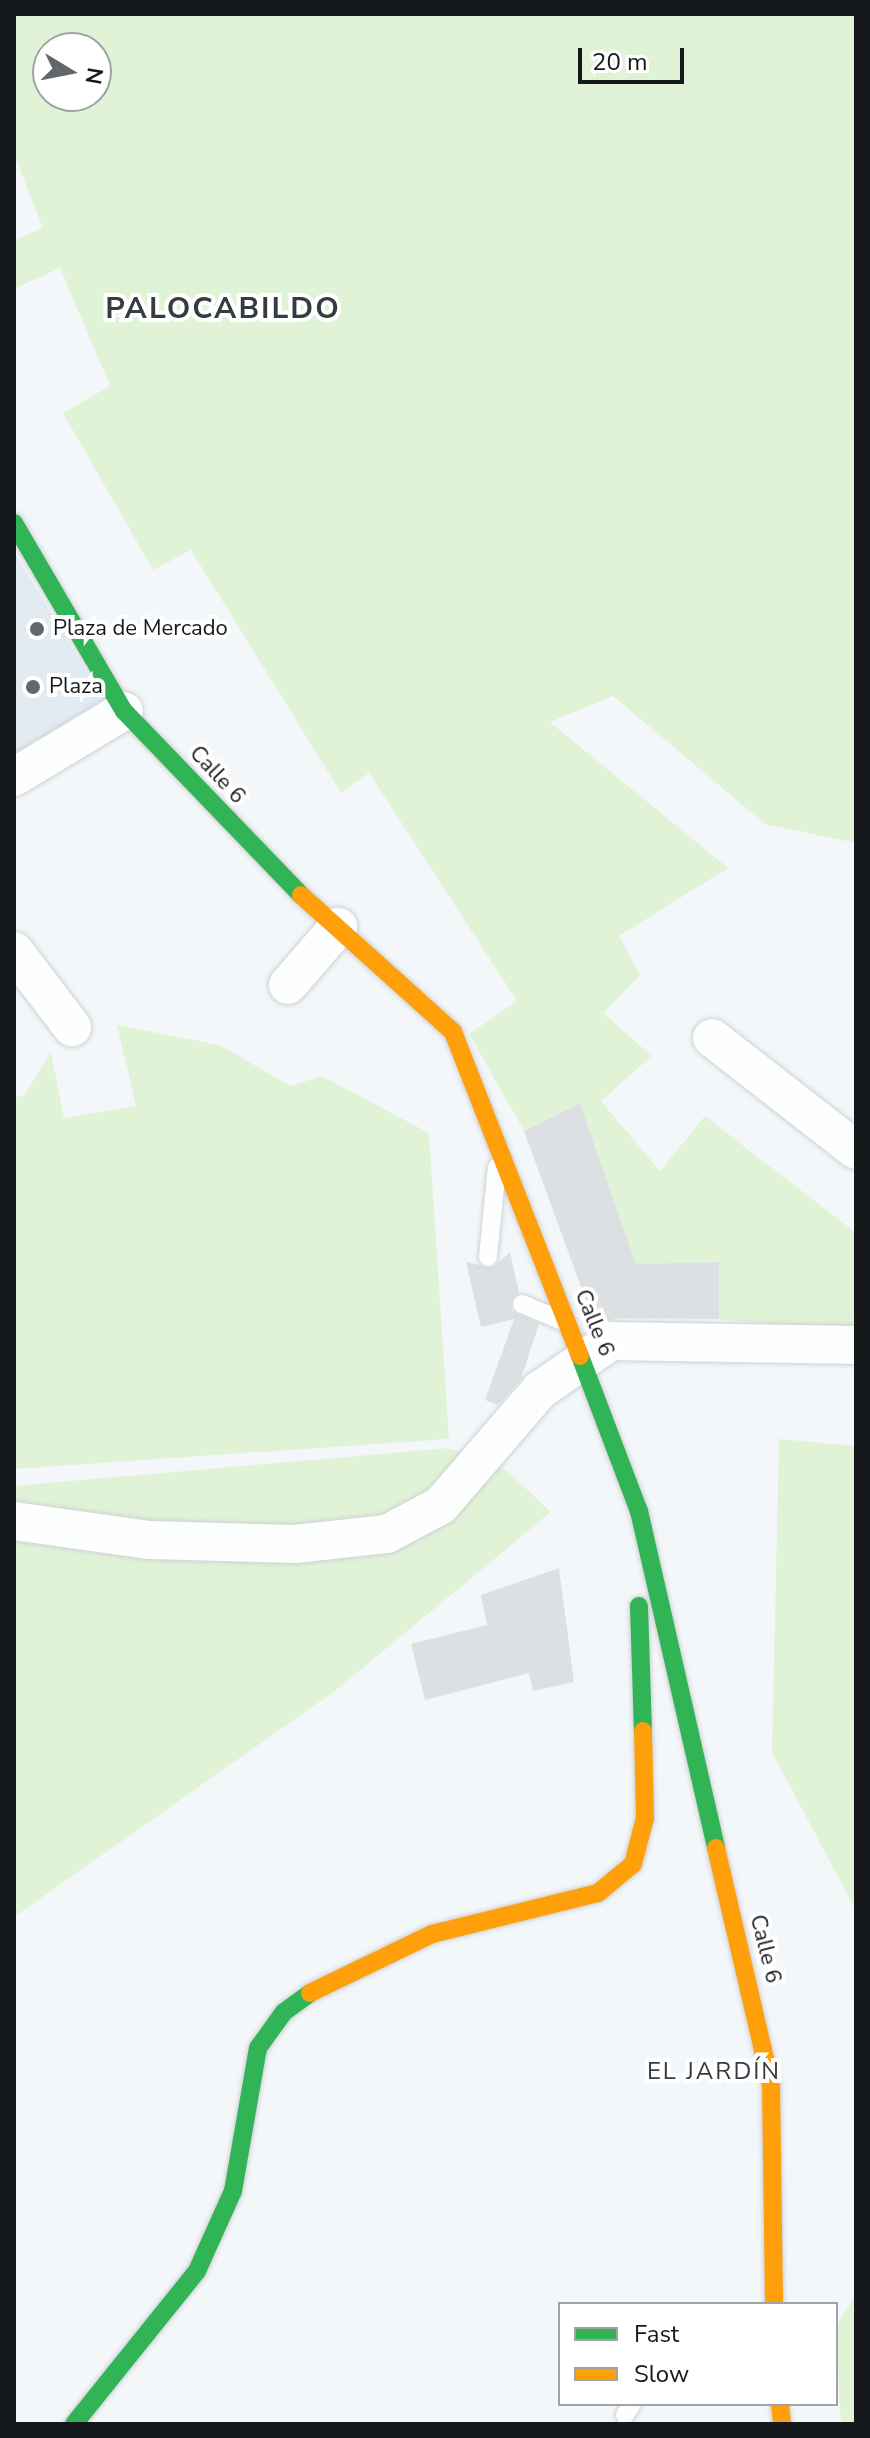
<!DOCTYPE html>
<meta charset="utf-8">
<style>
body{margin:0}
#map{position:relative;width:870px;height:2438px;overflow:hidden;background:#f4f7fa;font-family:"Nunito Sans",sans-serif}
div>[style]{position:absolute}
.built>*{inset:0;background:#e2eaf2}
.green>*{inset:0;background:#e0f3d7}
.building>*{inset:0;background:#dde0e3}
.roads{filter:drop-shadow(0 0 2px #ced1d4) drop-shadow(0 0 2px #ced1d4)}
.lane>*{height:18px;margin:-9px;padding:0 9px;transform-origin:9px;border-radius:9px;background:#fdfefe}
.street>*{height:38px;margin:-19px;padding:0 19px;transform-origin:19px;border-radius:19px;background:#fdfefe}
.fast>*{height:18px;margin:-9px;padding:0 9px;transform-origin:9px;border-radius:9px;background:#30b455}
.slow>*{height:18px;margin:-9px;padding:0 9px;transform-origin:9px;border-radius:9px;background:#ff9f0a}
.dots>*{width:22px;height:22px;translate:-50% -50%;box-sizing:border-box;border:4px solid #fff;border-radius:50%}
span{translate:-50% -50%;white-space:nowrap;text-align:center;line-height:1.15;-webkit-text-stroke:8px #fff;paint-order:stroke}
.poi-label{font-size:22px;color:#16191b}
.left{translate:0 -50%;text-align:left}
.street-label{font-size:22px;color:#16191b}
.neighbourhood-label{font-size:24px;color:#353b40;letter-spacing:2px}
.district-label{font-size:30px;color:#353b40;font-weight:700;letter-spacing:2px}
.frame{position:absolute;inset:0;border:16px solid #16191b;pointer-events:none}
.legend{position:absolute;left:558px;top:2302px;width:280px;height:104px;box-sizing:border-box;background:#fff;border:2px solid #a2a3a4;margin:0;padding:10px 14px;list-style:none;font-size:24px;color:#16191b}
.legend li{display:flex;align-items:center;gap:16px;height:40px}
.legend b{width:40px;border:2px solid #a2a3a4}
.north{position:absolute;left:32px;top:32px;width:80px;height:80px;box-sizing:border-box;background:#fff;border:2px solid #a2a3a4;border-radius:50%;rotate:100deg;font-size:22px;font-weight:700;line-height:32px;text-align:center;color:#16191b}
.north::after{content:'';display:block;margin:auto;width:28px;height:36px;background:#646769;clip-path:polygon(50% 0,100% 100%,50% 72%,0 100%)}
.scale{position:absolute;left:578px;top:48px;width:106px;height:36px;box-sizing:border-box;border:4px solid #16191b;border-top:0;padding-left:10px;font-size:24px;line-height:28px;white-space:nowrap;color:#16191b;-webkit-text-stroke:6px #fff;paint-order:stroke}
</style>
<div id="map">
<div class="built">
<div style="clip-path:polygon(14px 552px,108px 707px,14px 764px)"></div>
</div>
<div class="green">
<div style="clip-path:polygon(evenodd,14px 14px,856px 14px,856px 843px,765px 824px,613px 696px,550px 722px,728px 868px,619px 936px,640px 975px,603px 1013px,652px 1056px,601px 1101px,660px 1171px,705px 1116px,856px 1233px,856px 1333px,719px 1319px,719px 1262px,636px 1264px,580px 1103px,524px 1131px,469px 1034px,517px 1001px,369px 773px,341px 793px,191px 550px,153px 570px,63px 413px,110px 386px,60px 268px,14px 289px,14px 240px,43px 228px,14px 154px,14px 14px,48px 48px,96px 48px,96px 96px,48px 96px,48px 48px)"></div>
<div style="clip-path:polygon(117px 1025px,220px 1045px,290px 1086px,322px 1076px,429px 1133px,449px 1439px,14px 1469px,14px 1094px,23px 1097px,51px 1052px,64px 1118px,136px 1106px)"></div>
<div style="clip-path:polygon(779px 1439px,856px 1446px,856px 1911px,772px 1752px)"></div>
<div style="clip-path:polygon(449px 1448px,506px 1470px,551px 1512px,335px 1691px,14px 1917px,14px 1486px)"></div>
<div style="clip-path:polygon(856px 2294px,856px 2424px,841px 2424px,836px 2327px)"></div>
</div>
<div class="building">
<div style="clip-path:polygon(580px 1103px,636px 1264px,719px 1262px,719px 1319px,618px 1318px,595px 1325px,524px 1131px)"></div>
<div style="clip-path:polygon(510px 1252px,519px 1293px,511px 1300px,512px 1311px,539px 1324px,521px 1379px,498px 1405px,485px 1400px,514px 1319px,481px 1327px,466px 1262px,492px 1268px)"></div>
<div style="clip-path:polygon(559px 1568px,574px 1682px,533px 1691px,529px 1673px,425px 1700px,411px 1644px,487px 1625px,481px 1595px)"></div>
</div>
<div class="roads">
<div class="lane">
<div style="left:488px;top:1257px;width:90px;rotate:-84.3deg"></div>
<div style="left:522px;top:1304px;width:41px;rotate:22.8deg"></div>
<div style="left:625px;top:2415px;width:13px;rotate:-58deg"></div>
</div>
<div class="street">
<div style="left:14px;top:777px;width:128px;rotate:-31deg"></div>
<div style="left:14px;top:951px;width:96px;rotate:52.7deg"></div>
<div style="left:288px;top:985px;width:77px;rotate:-49.2deg"></div>
<div style="left:712px;top:1038px;width:182px;rotate:37.9deg"></div>
<div style="left:14px;top:1521px;width:137px;rotate:8deg"></div>
<div style="left:150px;top:1540px;width:145px;rotate:1.6deg"></div>
<div style="left:295px;top:1544px;width:93px;rotate:-6.2deg"></div>
<div style="left:387px;top:1534px;width:61px;rotate:-28.2deg"></div>
<div style="left:441px;top:1505px;width:152px;rotate:-49.3deg"></div>
<div style="left:540px;top:1390px;width:86px;rotate:-34.6deg"></div>
<div style="left:611px;top:1341px;width:245px;rotate:0.9deg"></div>
</div>
<div class="fast">
<div style="left:14px;top:523px;width:218px;rotate:59.7deg"></div>
<div style="left:124px;top:711px;width:255px;rotate:46.1deg"></div>
<div style="left:580px;top:1356px;width:166px;rotate:69.2deg"></div>
<div style="left:639px;top:1511px;width:346px;rotate:77.1deg"></div>
<div style="left:639px;top:1606px;width:125px;rotate:88.2deg"></div>
<div style="left:74px;top:2424px;width:196px;rotate:-51.2deg"></div>
<div style="left:197px;top:2271px;width:88px;rotate:-65.8deg"></div>
<div style="left:233px;top:2191px;width:145px;rotate:-80.1deg"></div>
<div style="left:258px;top:2048px;width:44px;rotate:-54.2deg"></div>
<div style="left:284px;top:2012px;width:32px;rotate:-36deg"></div>
</div>
<div class="slow">
<div style="left:301px;top:895px;width:205px;rotate:42deg"></div>
<div style="left:453px;top:1032px;width:348px;rotate:68.6deg"></div>
<div style="left:716px;top:1848px;width:243px;rotate:76.9deg"></div>
<div style="left:771px;top:2085px;width:219px;rotate:89.2deg"></div>
<div style="left:310px;top:1993px;width:136px;rotate:-25.8deg"></div>
<div style="left:432px;top:1934px;width:171px;rotate:-13.9deg"></div>
<div style="left:598px;top:1893px;width:45px;rotate:-39.6deg"></div>
<div style="left:633px;top:1864px;width:48px;rotate:-75.4deg"></div>
<div style="left:645px;top:1818px;width:87px;rotate:-91.3deg"></div>
<div style="left:780px;top:2404px;width:20px;rotate:84deg"></div>
</div>
</div>
<div class="dots">
<div style="left:37px;top:629px;background:#646769"></div>
<div style="left:33px;top:687px;background:#646769"></div>
</div>
<div class="poi-label">
<span class="left" style="left:53px;top:629px">Plaza de Mercado</span>
<span class="left" style="left:49px;top:687px">Plaza</span>
</div>
<div class="street-label">
<span style="left:217px;top:775px;rotate:47deg">Calle 6</span>
<span style="left:594px;top:1323px;rotate:68deg">Calle 6</span>
<span style="left:765px;top:1949px;rotate:76deg">Calle 6</span>
</div>
<div class="neighbourhood-label">
<span style="left:714px;top:2072px">EL JARDÍN</span>
</div>
<div class="district-label">
<span style="left:223px;top:309px">PALOCABILDO</span>
</div>
<div class="frame"></div>
<ul class="legend">
<li><b style="height:10px;background:#30b455"></b>Fast</li>
<li><b style="height:10px;background:#ff9f0a"></b>Slow</li>
</ul>
<div class="north">N</div>
<div class="scale">20 m</div>
</div>
